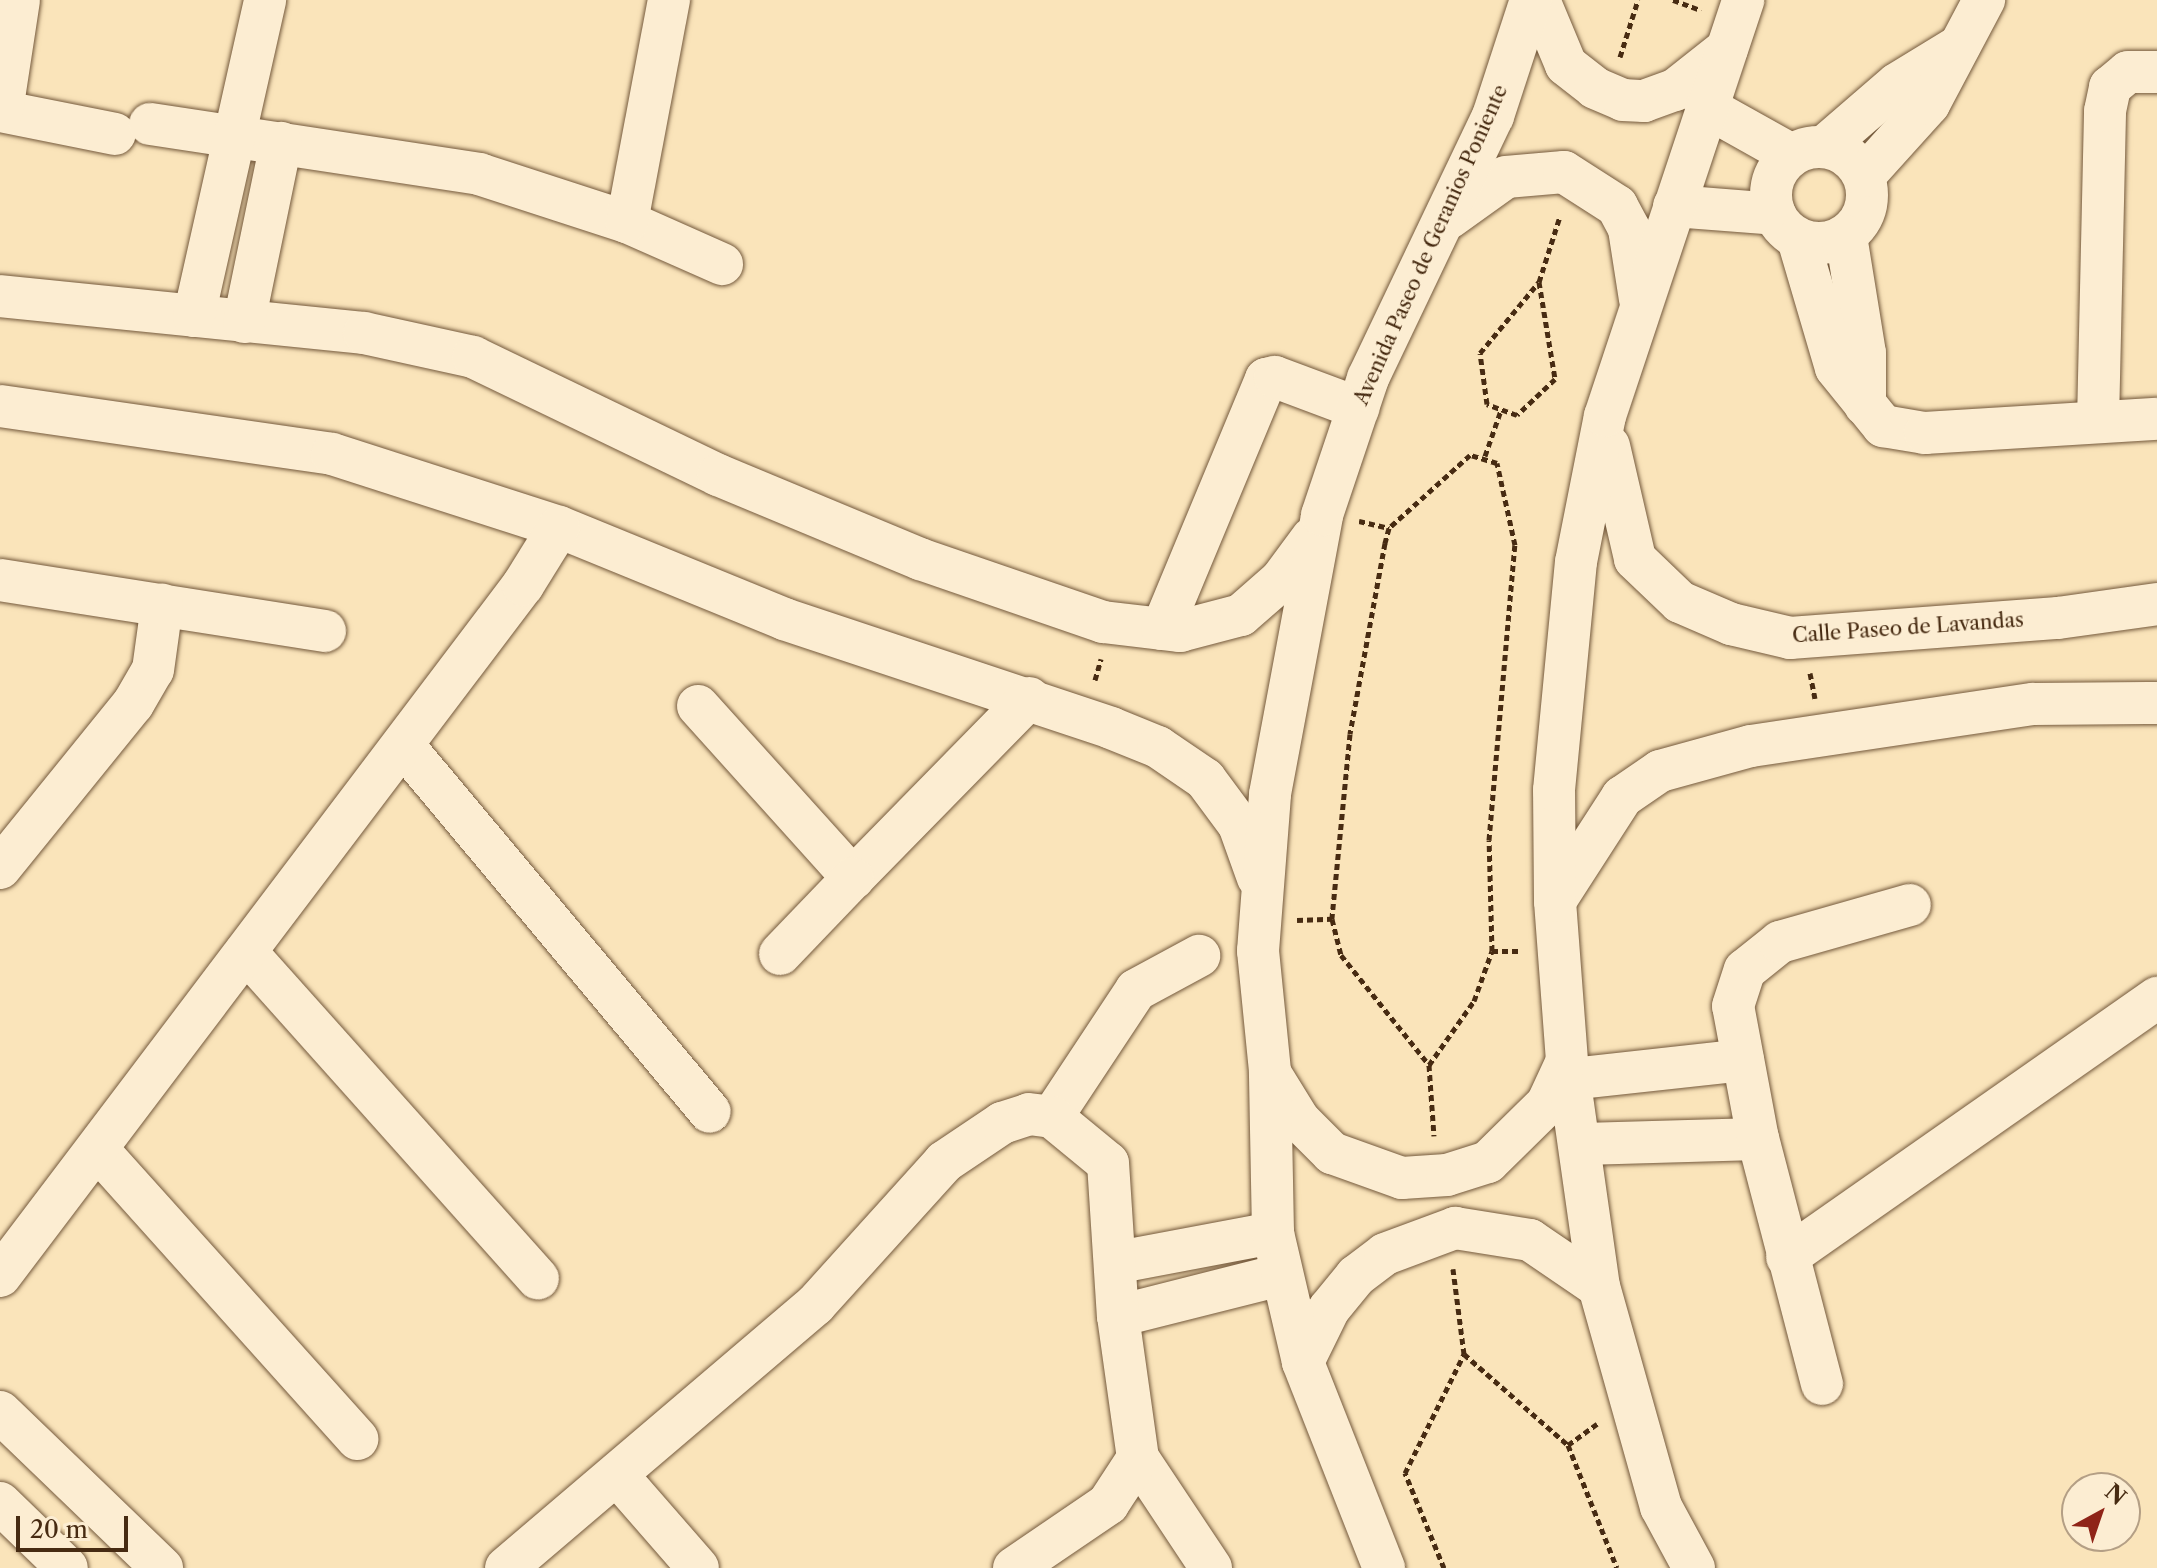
<!DOCTYPE html>
<style>
body{margin:0}
#map{position:relative;width:2157px;height:1568px;overflow:hidden;background:#fae4ba;font-family:"Libre Caslon Text",serif}
div>[style]{position:absolute}
.path>*{height:5px;margin-top:-2.5px;transform-origin:0;background:repeating-linear-gradient(90deg,#472b12 0 6px,transparent 0 10px)}
.roads{filter:drop-shadow(0 0 2px #74593c) drop-shadow(0 0 2px #74593c)}
.minor>*{height:42px;margin:-21px;padding:0 21px;transform-origin:21px;border-radius:21px;background:#fcedd2}
.minor>.ring{margin:-21px;padding:0;box-sizing:content-box;background:none;border:42px solid #fcedd2;border-radius:50%}
span{translate:-50% -50%;white-space:nowrap;text-align:center;line-height:1.15;-webkit-text-stroke:6px #fcedd2;paint-order:stroke}
.street-label{font-size:20px;color:#472b12}
.north{position:absolute;left:2061px;top:1472px;width:80px;height:80px;box-sizing:border-box;background:#fcedd2;border:2px solid #b49f85;border-radius:50%;rotate:40deg;font-size:22px;font-weight:700;line-height:32px;text-align:center;color:#472b12}
.north::after{content:'';display:block;margin:auto;width:28px;height:36px;background:#8f2418;clip-path:polygon(50% 0,100% 100%,50% 72%,0 100%)}
.scale{position:absolute;left:16px;top:1516px;width:112px;height:36px;box-sizing:border-box;border:4px solid #472b12;border-top:0;padding-left:10px;font-size:24px;line-height:28px;white-space:nowrap;color:#472b12;-webkit-text-stroke:6px #fcedd2;paint-order:stroke}
</style>
<div id="map">
<div class="path">
<div style="left:1673px;top:0;width:30px;rotate:20deg"></div>
<div style="left:1620px;top:57px;width:60px;rotate:-72.5deg"></div>
<div style="left:1539px;top:282px;width:98px;rotate:80.6deg"></div>
<div style="left:1555px;top:379px;width:52px;rotate:136.5deg"></div>
<div style="left:1517px;top:415px;width:32px;rotate:-160deg"></div>
<div style="left:1487px;top:404px;width:51px;rotate:-97.8deg"></div>
<div style="left:1480px;top:353px;width:92px;rotate:-50.3deg"></div>
<div style="left:1539px;top:282px;width:69px;rotate:-72.3deg"></div>
<div style="left:1485px;top:456px;width:49px;rotate:-70.8deg"></div>
<div style="left:1359px;top:521px;width:31px;rotate:13deg"></div>
<div style="left:1810px;top:673px;width:26px;rotate:79deg"></div>
<div style="left:1095px;top:680px;width:22px;rotate:-74deg"></div>
<div style="left:1297px;top:920px;width:35px;rotate:-2deg"></div>
<div style="left:1492px;top:951px;width:27px"></div>
<div style="left:1429px;top:1065px;width:78px;rotate:-54.9deg"></div>
<div style="left:1474px;top:1001px;width:53px;rotate:-70.2deg"></div>
<div style="left:1492px;top:951px;width:111px;rotate:-91.5deg"></div>
<div style="left:1489px;top:840px;width:296px;rotate:-85deg"></div>
<div style="left:1515px;top:545px;width:84px;rotate:-102.4deg"></div>
<div style="left:1497px;top:463px;width:28px;rotate:-163deg"></div>
<div style="left:1470px;top:455px;width:109px;rotate:138deg"></div>
<div style="left:1389px;top:528px;width:16px;rotate:105deg"></div>
<div style="left:1385px;top:543px;width:194px;rotate:100.4deg"></div>
<div style="left:1350px;top:734px;width:186px;rotate:95.6deg"></div>
<div style="left:1332px;top:919px;width:37px;rotate:76deg"></div>
<div style="left:1341px;top:955px;width:141px;rotate:51.3deg"></div>
<div style="left:1429px;top:1065px;width:71px;rotate:86deg"></div>
<div style="left:1464px;top:1354px;width:138px;rotate:41.2deg"></div>
<div style="left:1568px;top:1445px;width:132px;rotate:68.3deg"></div>
<div style="left:1568px;top:1445px;width:36px;rotate:-36deg"></div>
<div style="left:1444px;top:1568px;width:103px;rotate:-112.3deg"></div>
<div style="left:1405px;top:1473px;width:133px;rotate:-63.6deg"></div>
<div style="left:1464px;top:1354px;width:86px;rotate:-97.4deg"></div>
</div>
<div class="roads">
<div class="minor">
<div style="left:1539px;top:0;width:70px;rotate:67.4deg"></div>
<div style="left:1566px;top:65px;width:37px;rotate:38deg"></div>
<div style="left:1595px;top:88px;width:30px;rotate:23deg"></div>
<div style="left:1623px;top:100px;width:21px;rotate:3deg"></div>
<div style="left:1644px;top:101px;width:33px;rotate:-20deg"></div>
<div style="left:1675px;top:90px;width:66px;rotate:-38.3deg"></div>
<div style="left:1706px;top:107px;width:98px;rotate:29.2deg"></div>
<div style="left:0;top:111px;width:117px;rotate:11.3deg"></div>
<div style="left:2px;top:111px;width:112px;rotate:-81.3deg"></div>
<div style="left:150px;top:124px;width:333px;rotate:8.6deg"></div>
<div style="left:479px;top:174px;width:156px;rotate:18deg"></div>
<div style="left:627px;top:222px;width:104px;rotate:23.9deg"></div>
<div class="ring" style="left:1771px;top:147px;width:54px;height:54px"></div>
<div style="left:1824px;top:147px;width:96px;rotate:-40.8deg"></div>
<div style="left:1897px;top:84px;width:73px;rotate:-31.5deg"></div>
<div style="left:1864px;top:176px;width:97px;rotate:-47.9deg"></div>
<div style="left:1929px;top:104px;width:118px;rotate:-62.1deg"></div>
<div style="left:1674px;top:206px;width:101px;rotate:4.5deg"></div>
<div style="left:1449px;top:218px;width:70px;rotate:-35.7deg"></div>
<div style="left:1506px;top:177px;width:58px;rotate:-4.9deg"></div>
<div style="left:1564px;top:172px;width:63px;rotate:32.7deg"></div>
<div style="left:1617px;top:206px;width:26px;rotate:62deg"></div>
<div style="left:1629px;top:229px;width:71px;rotate:81.1deg"></div>
<div style="left:627px;top:222px;width:226px;rotate:-79.3deg"></div>
<div style="left:1846px;top:236px;width:119px;rotate:80.8deg"></div>
<div style="left:1865px;top:353px;width:52px;rotate:90deg"></div>
<div style="left:1798px;top:239px;width:134px;rotate:73.6deg"></div>
<div style="left:1836px;top:368px;width:75px;rotate:51deg"></div>
<div style="left:1883px;top:426px;width:43px;rotate:9.5deg"></div>
<div style="left:1925px;top:433px;width:232px;rotate:-3.5deg"></div>
<div style="left:0;top:296px;width:366px;rotate:5.8deg"></div>
<div style="left:364px;top:333px;width:112px;rotate:12.4deg"></div>
<div style="left:473px;top:357px;width:272px;rotate:25.7deg"></div>
<div style="left:718px;top:475px;width:219px;rotate:22.6deg"></div>
<div style="left:920px;top:559px;width:194px;rotate:19deg"></div>
<div style="left:1103px;top:622px;width:78px;rotate:6.7deg"></div>
<div style="left:1180px;top:631px;width:63px;rotate:-14.7deg"></div>
<div style="left:1241px;top:615px;width:53px;rotate:-41.2deg"></div>
<div style="left:1281px;top:580px;width:52px;rotate:-53.6deg"></div>
<div style="left:194px;top:316px;width:324px;rotate:-77.3deg"></div>
<div style="left:244px;top:322px;width:183px;rotate:-78.3deg"></div>
<div style="left:0;top:406px;width:335px;rotate:8.2deg"></div>
<div style="left:332px;top:454px;width:238px;rotate:17.8deg"></div>
<div style="left:559px;top:527px;width:243px;rotate:22.2deg"></div>
<div style="left:784px;top:619px;width:345px;rotate:18.4deg"></div>
<div style="left:1111px;top:728px;width:51px;rotate:22deg"></div>
<div style="left:1158px;top:747px;width:57px;rotate:34.2deg"></div>
<div style="left:1205px;top:779px;width:57px;rotate:53.5deg"></div>
<div style="left:1239px;top:825px;width:56px;rotate:70.3deg"></div>
<div style="left:2098px;top:422px;width:311px;rotate:-88.7deg"></div>
<div style="left:2105px;top:111px;width:25px;rotate:-78deg"></div>
<div style="left:2110px;top:87px;width:23px;rotate:-40deg"></div>
<div style="left:2128px;top:72px;width:29px"></div>
<div style="left:1609px;top:446px;width:116px;rotate:77deg"></div>
<div style="left:1635px;top:559px;width:62px;rotate:43.7deg"></div>
<div style="left:1680px;top:602px;width:56px;rotate:23.3deg"></div>
<div style="left:1731px;top:624px;width:61px;rotate:13.3deg"></div>
<div style="left:1790px;top:638px;width:269px;rotate:-4.3deg"></div>
<div style="left:2058px;top:618px;width:100px;rotate:-8deg"></div>
<div style="left:0;top:580px;width:329px;rotate:8.9deg"></div>
<div style="left:1162px;top:629px;width:271px;rotate:-67.4deg"></div>
<div style="left:1266px;top:379px;width:9px;rotate:-13deg"></div>
<div style="left:1275px;top:377px;width:89px;rotate:20.5deg"></div>
<div style="left:698px;top:706px;width:232px;rotate:48deg"></div>
<div style="left:853px;top:878px;width:252px;rotate:-45.6deg"></div>
<div style="left:403px;top:745px;width:478px;rotate:50.1deg"></div>
<div style="left:0;top:868px;width:211px;rotate:-51deg"></div>
<div style="left:133px;top:704px;width:39px;rotate:-60deg"></div>
<div style="left:153px;top:670px;width:66px;rotate:-82.1deg"></div>
<div style="left:1555px;top:901px;width:124px;rotate:-57.2deg"></div>
<div style="left:1622px;top:797px;width:46px;rotate:-34.4deg"></div>
<div style="left:1660px;top:771px;width:94px;rotate:-15.4deg"></div>
<div style="left:1751px;top:746px;width:285px;rotate:-8.5deg"></div>
<div style="left:2033px;top:704px;width:124px;rotate:-0.5deg"></div>
<div style="left:246px;top:952px;width:438px;rotate:48.2deg"></div>
<div style="left:780px;top:954px;width:105px;rotate:-46.2deg"></div>
<div style="left:1270px;top:1073px;width:55px;rotate:58.3deg"></div>
<div style="left:1299px;top:1120px;width:47px;rotate:45deg"></div>
<div style="left:1332px;top:1153px;width:74px;rotate:19.7deg"></div>
<div style="left:1402px;top:1178px;width:45px;rotate:-3.8deg"></div>
<div style="left:1447px;top:1175px;width:43px;rotate:-17.6deg"></div>
<div style="left:1488px;top:1162px;width:83px;rotate:-44.5deg"></div>
<div style="left:1547px;top:1104px;width:47px;rotate:-65.1deg"></div>
<div style="left:1571px;top:1079px;width:173px;rotate:-6.3deg"></div>
<div style="left:1052px;top:1117px;width:152px;rotate:-56.5deg"></div>
<div style="left:1136px;top:990px;width:72px;rotate:-28.4deg"></div>
<div style="left:1583px;top:1144px;width:175px;rotate:-1.6deg"></div>
<div style="left:99px;top:1151px;width:387px;rotate:48.1deg"></div>
<div style="left:1787px;top:1257px;width:452px;rotate:-35deg"></div>
<div style="left:1119px;top:1262px;width:157px;rotate:-10.7deg"></div>
<div style="left:0;top:1276px;width:867px;rotate:-52.88deg"></div>
<div style="left:523px;top:585px;width:68px;rotate:-58.2deg"></div>
<div style="left:1118px;top:1316px;width:167px;rotate:-14.2deg"></div>
<div style="left:1303px;top:1362px;width:59px;rotate:-63.9deg"></div>
<div style="left:1329px;top:1309px;width:43px;rotate:-50.7deg"></div>
<div style="left:1356px;top:1276px;width:36px;rotate:-37deg"></div>
<div style="left:1385px;top:1254px;width:75px;rotate:-20.4deg"></div>
<div style="left:1455px;top:1228px;width:76px;rotate:9.1deg"></div>
<div style="left:1530px;top:1240px;width:83px;rotate:34.3deg"></div>
<div style="left:1822px;top:1384px;width:253px;rotate:-104.6deg"></div>
<div style="left:1758px;top:1139px;width:135px;rotate:-100.6deg"></div>
<div style="left:1733px;top:1006px;width:38px;rotate:-72deg"></div>
<div style="left:1745px;top:970px;width:45px;rotate:-38.7deg"></div>
<div style="left:1780px;top:942px;width:135px;rotate:-15.9deg"></div>
<div style="left:0;top:1412px;width:225px;rotate:43.9deg"></div>
<div style="left:617px;top:1475px;width:123px;rotate:48.9deg"></div>
<div style="left:0;top:1503px;width:93px;rotate:44.1deg"></div>
<div style="left:506px;top:1568px;width:406px;rotate:-40.4deg"></div>
<div style="left:815px;top:1305px;width:193px;rotate:-47.9deg"></div>
<div style="left:944px;top:1162px;width:70px;rotate:-33.9deg"></div>
<div style="left:1002px;top:1123px;width:28px;rotate:-18deg"></div>
<div style="left:1029px;top:1114px;width:23px;rotate:7deg"></div>
<div style="left:1052px;top:1117px;width:72px;rotate:39.4deg"></div>
<div style="left:1108px;top:1163px;width:153px;rotate:86.3deg"></div>
<div style="left:1118px;top:1316px;width:143px;rotate:82deg"></div>
<div style="left:1138px;top:1458px;width:132px;rotate:56.4deg"></div>
<div style="left:1014px;top:1568px;width:114px;rotate:-34.2deg"></div>
<div style="left:1108px;top:1504px;width:55px;rotate:-56.9deg"></div>
<div style="left:1384px;top:1568px;width:221px;rotate:-111.5deg"></div>
<div style="left:1303px;top:1362px;width:132px;rotate:-103.1deg"></div>
<div style="left:1273px;top:1233px;width:162px;rotate:-91.1deg"></div>
<div style="left:1270px;top:1071px;width:121px;rotate:-95.7deg"></div>
<div style="left:1258px;top:951px;width:157px;rotate:-85.6deg"></div>
<div style="left:1270px;top:794px;width:284px;rotate:-79.4deg"></div>
<div style="left:1322px;top:515px;width:145px;rotate:-71.4deg"></div>
<div style="left:1368px;top:378px;width:290px;rotate:-64.5deg"></div>
<div style="left:1493px;top:116px;width:122px;rotate:-71.9deg"></div>
<div style="left:1694px;top:1568px;width:69px;rotate:-118.4deg"></div>
<div style="left:1661px;top:1507px;width:229px;rotate:-105.7deg"></div>
<div style="left:1599px;top:1287px;width:228px;rotate:-98.1deg"></div>
<div style="left:1567px;top:1061px;width:160px;rotate:-94.3deg"></div>
<div style="left:1555px;top:901px;width:111px;rotate:-90.5deg"></div>
<div style="left:1554px;top:790px;width:229px;rotate:-84.5deg"></div>
<div style="left:1576px;top:562px;width:149px;rotate:-78.8deg"></div>
<div style="left:1605px;top:416px;width:438px;rotate:-71.6deg"></div>
</div>
</div>
<div class="street-label">
<span style="left:1431px;top:245px;rotate:-66deg">Avenida Paseo de Geranios Poniente</span>
<span style="left:1908px;top:628px;rotate:-4deg">Calle Paseo de Lavandas</span>
</div>
<div class="north">N</div>
<div class="scale">20 m</div>
</div>
